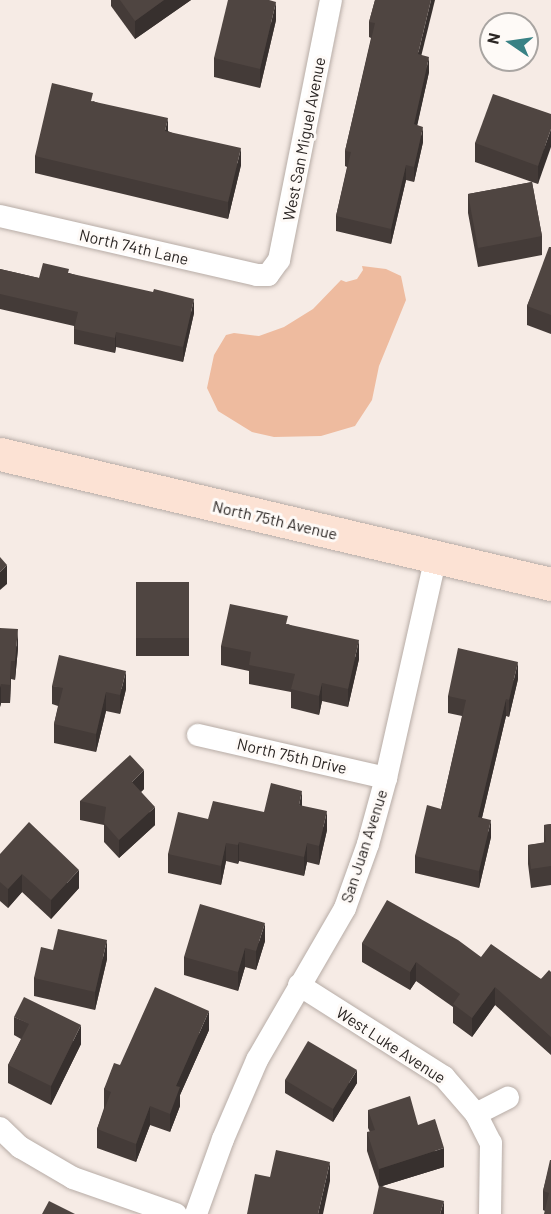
<!DOCTYPE html>
<style>
body{margin:0}
#map{position:relative;width:551px;height:1214px;overflow:hidden;background:#f6ebe5;font-family:Barlow,sans-serif}
div>[style]{position:absolute}
.green>*{inset:0;background:#eebb9f}
.roads{filter:drop-shadow(0 0 2px #b7aca6) drop-shadow(0 0 2px #b7aca6)}
.minor>*{height:22px;margin:-11px;padding:0 11px;transform-origin:11px;border-radius:11px;background:#fff}
.secondary>*{height:33px;margin:-16.5px;padding:0 16.5px;transform-origin:16.5px;border-radius:16.5px;background:#fce2d4}
.wall>*{inset:0;background:#443b38}
.shaded-wall>*{inset:0;background:#37302e}
.building>*{inset:0;background:#4f4541}
span{translate:-50% -50%;white-space:nowrap;text-align:center;line-height:1.15;-webkit-text-stroke:6px #fefaf7;paint-order:stroke}
.street-label{font-size:16px;color:#2a2523}
.north{position:absolute;left:479px;top:12px;width:60px;height:60px;box-sizing:border-box;background:#fefaf7;border:2px solid #a9a5a2;border-radius:50%;rotate:283deg;font-size:16px;font-weight:700;line-height:24px;text-align:center;color:#2a2523}
.north::after{content:'';display:block;margin:auto;width:21px;height:27px;background:#398285;clip-path:polygon(50% 0,100% 100%,50% 72%,0 100%)}
</style>
<div id="map">
<div class="green">
<div style="clip-path:polygon(362px 266px,386px 269px,401px 276px,406px 300px,379px 366px,372px 400px,355px 426px,321px 436px,274px 437px,252px 432px,218px 411px,207px 388px,214px 355px,226px 335px,234px 333px,259px 336px,284px 327px,313px 309px,341px 280px,346px 282px,357px 279px,363px 270px)"></div>
</div>
<div class="roads">
<div class="minor">
<div style="left:0;top:216px;width:264px;rotate:12.9deg"></div>
<div style="left:257px;top:275px;width:11px"></div>
<div style="left:268px;top:275px;width:19px;rotate:-54deg"></div>
<div style="left:279px;top:260px;width:265px;rotate:-78.7deg"></div>
<div style="left:198px;top:735px;width:193px;rotate:12.9deg"></div>
<div style="left:299px;top:985px;width:172px;rotate:32.4deg"></div>
<div style="left:444px;top:1077px;width:49px;rotate:49.1deg"></div>
<div style="left:476px;top:1114px;width:33px;rotate:63deg"></div>
<div style="left:491px;top:1143px;width:71px;rotate:90.8deg"></div>
<div style="left:476px;top:1114px;width:36px;rotate:-27deg"></div>
<div style="left:0;top:1128px;width:28px;rotate:44deg"></div>
<div style="left:20px;top:1147px;width:61px;rotate:30.3deg"></div>
<div style="left:73px;top:1178px;width:109px;rotate:19.3deg"></div>
<div style="left:196px;top:1214px;width:80px;rotate:-70.2deg"></div>
<div style="left:223px;top:1139px;width:86px;rotate:-66.7deg"></div>
<div style="left:257px;top:1060px;width:176px;rotate:-59.9deg"></div>
<div style="left:345px;top:908px;width:68px;rotate:-70.2deg"></div>
<div style="left:368px;top:844px;width:68px;rotate:-74.7deg"></div>
<div style="left:386px;top:778px;width:227px;rotate:-77.3deg"></div>
</div>
<div class="secondary">
<div style="left:0;top:454px;width:566px;rotate:13.28deg"></div>
</div>
</div>
<div class="wall">
<div style="clip-path:polygon(111px 0,191px 0,135px 39px,111px 6px)"></div>
<div style="clip-path:polygon(375px 0,421px 55px,429px 72px,417px 125px,423px 142px,414px 182px,406px 180px,391px 244px,336px 231px,336px 216px,347px 167px,345px 166px,345px 151px,371px 38px,369px 37px,369px 22px)"></div>
<div style="clip-path:polygon(276px 20px,260px 88px,214px 77px,214px 58px)"></div>
<div style="clip-path:polygon(93px 101px,168px 131px,241px 165px,228px 219px,35px 173px,35px 156px)"></div>
<div style="clip-path:polygon(551px 114px,538px 184px,532px 182px,542px 236px,542px 255px,478px 267px,468px 213px,468px 194px,532px 182px,475px 162px,475px 143px)"></div>
<div style="clip-path:polygon(551px 247px,551px 334px,527px 325px,527px 306px)"></div>
<div style="clip-path:polygon(0 269px,39px 278px,69px 273px,194px 313px,183px 362px,116px 347px,115px 353px,74px 344px,74px 326px,0 309px)"></div>
<div style="clip-path:polygon(136px 582px,189px 582px,189px 656px,136px 656px)"></div>
<div style="clip-path:polygon(288px 624px,359px 659px,348px 707px,322px 701px,319px 715px,291px 708px,291px 692px,249px 684px,249px 671px,221px 665px,221px 646px)"></div>
<div style="clip-path:polygon(0 628px,18px 648px,15px 680px,11px 679px,10px 703px,1px 703px,0 707px)"></div>
<div style="clip-path:polygon(518px 679px,509px 717px,506px 716px,482px 818px,491px 837px,479px 888px,415px 873px,415px 856px,441px 809px,462px 716px,448px 713px,448px 696px)"></div>
<div style="clip-path:polygon(52px 686px,126px 689px,120px 714px,106px 711px,96px 752px,54px 743px,54px 724px,58px 706px,52px 704px)"></div>
<div style="clip-path:polygon(144px 789px,141px 792px,155px 825px,119px 858px,104px 842px,104px 825px,80px 820px,80px 801px)"></div>
<div style="clip-path:polygon(302px 806px,327px 830px,319px 865px,307px 862px,304px 876px,239px 861px,238px 864px,226px 861px,221px 885px,168px 873px,168px 854px,208px 819px,264px 812px)"></div>
<div style="clip-path:polygon(551px 824px,551px 885px,531px 888px,528px 864px,528px 845px,544px 843px,544px 825px)"></div>
<div style="clip-path:polygon(0 854px,79px 888px,51px 919px,22px 892px,8px 908px,0 901px)"></div>
<div style="clip-path:polygon(265px 941px,256px 970px,245px 967px,238px 991px,184px 975px,184px 957px)"></div>
<div style="clip-path:polygon(362px 943px,481px 957px,541px 979px,551px 972px,551px 1055px,495px 1005px,472px 1037px,453px 1023px,453px 1007px,416px 981px,410px 990px,362px 962px)"></div>
<div style="clip-path:polygon(53px 950px,107px 959px,95px 1010px,34px 996px,34px 978px)"></div>
<div style="clip-path:polygon(14px 1017px,81px 1044px,51px 1105px,8px 1083px,8px 1065px,21px 1039px,14px 1035px)"></div>
<div style="clip-path:polygon(209px 1030px,180px 1095px,180px 1106px,170px 1132px,150px 1125px,136px 1162px,97px 1148px,97px 1129px,104px 1108px,104px 1089px,120px 1065px)"></div>
<div style="clip-path:polygon(285px 1080px,357px 1083px,333px 1122px,285px 1093px)"></div>
<div style="clip-path:polygon(368px 1110px,418px 1125px,444px 1167px,382px 1186px,444px 1214px,379px 1187px,367px 1151px,367px 1132px,370px 1132px,368px 1128px)"></div>
<div style="clip-path:polygon(551px 1160px,551px 1214px,543px 1210px,543px 1191px)"></div>
</div>
<div class="shaded-wall">
<div style="clip-path:polygon(164px 0,191px 0,135px 39px,135px 21px)"></div>
<div style="clip-path:polygon(431px 0,435px 0,418px 69px,418px 54px)"></div>
<div style="clip-path:polygon(276px 2px,276px 20px,260px 88px,260px 69px)"></div>
<div style="clip-path:polygon(429px 57px,429px 72px,414px 140px,414px 124px)"></div>
<div style="clip-path:polygon(168px 118px,168px 136px,165px 131px)"></div>
<div style="clip-path:polygon(423px 127px,423px 142px,414px 182px,414px 167px)"></div>
<div style="clip-path:polygon(551px 129px,551px 147px,538px 184px,538px 166px)"></div>
<div style="clip-path:polygon(241px 148px,241px 165px,228px 219px,228px 202px)"></div>
<div style="clip-path:polygon(406px 165px,406px 180px,391px 244px,391px 229px)"></div>
<div style="clip-path:polygon(194px 299px,194px 313px,183px 362px,183px 347px)"></div>
<div style="clip-path:polygon(116px 332px,116px 347px,115px 353px,115px 338px)"></div>
<div style="clip-path:polygon(7px 565px,7px 584px,0 590px,0 572px)"></div>
<div style="clip-path:polygon(18px 629px,18px 648px,15px 680px,15px 661px)"></div>
<div style="clip-path:polygon(359px 640px,359px 659px,348px 707px,348px 689px)"></div>
<div style="clip-path:polygon(11px 661px,11px 679px,10px 703px,10px 685px)"></div>
<div style="clip-path:polygon(518px 662px,518px 679px,509px 717px,509px 700px)"></div>
<div style="clip-path:polygon(126px 671px,126px 689px,120px 714px,120px 695px)"></div>
<div style="clip-path:polygon(322px 683px,322px 701px,319px 715px,319px 696px)"></div>
<div style="clip-path:polygon(1px 684px,1px 703px,0 707px,0 688px)"></div>
<div style="clip-path:polygon(106px 692px,106px 711px,96px 752px,96px 734px)"></div>
<div style="clip-path:polygon(506px 699px,506px 716px,478px 834px,478px 817px)"></div>
<div style="clip-path:polygon(144px 770px,144px 789px,132px 800px,132px 782px)"></div>
<div style="clip-path:polygon(302px 791px,302px 809px,299px 805px)"></div>
<div style="clip-path:polygon(155px 807px,155px 825px,119px 858px,119px 840px)"></div>
<div style="clip-path:polygon(327px 811px,327px 830px,319px 865px,319px 846px)"></div>
<div style="clip-path:polygon(491px 820px,491px 837px,479px 888px,479px 871px)"></div>
<div style="clip-path:polygon(239px 842px,239px 861px,238px 864px,238px 845px)"></div>
<div style="clip-path:polygon(226px 843px,226px 861px,221px 885px,221px 866px)"></div>
<div style="clip-path:polygon(307px 843px,307px 862px,304px 876px,304px 857px)"></div>
<div style="clip-path:polygon(79px 870px,79px 888px,51px 919px,51px 900px)"></div>
<div style="clip-path:polygon(22px 874px,22px 892px,8px 908px,8px 889px)"></div>
<div style="clip-path:polygon(265px 923px,265px 941px,256px 970px,256px 951px)"></div>
<div style="clip-path:polygon(107px 940px,107px 959px,95px 1010px,95px 992px)"></div>
<div style="clip-path:polygon(245px 948px,245px 967px,238px 991px,238px 972px)"></div>
<div style="clip-path:polygon(416px 962px,416px 981px,410px 990px,410px 972px)"></div>
<div style="clip-path:polygon(495px 987px,495px 1005px,472px 1037px,472px 1018px)"></div>
<div style="clip-path:polygon(209px 1011px,209px 1030px,180px 1095px,180px 1106px,170px 1132px,170px 1114px,176px 1086px)"></div>
<div style="clip-path:polygon(81px 1025px,81px 1044px,51px 1105px,51px 1086px)"></div>
<div style="clip-path:polygon(357px 1070px,357px 1083px,333px 1122px,333px 1109px)"></div>
<div style="clip-path:polygon(150px 1106px,150px 1125px,136px 1162px,136px 1144px)"></div>
<div style="clip-path:polygon(444px 1148px,444px 1167px,379px 1187px,379px 1169px)"></div>
<div style="clip-path:polygon(330px 1162px,330px 1181px,323px 1214px,318px 1214px)"></div>
<div style="clip-path:polygon(444px 1201px,444px 1214px,440px 1214px)"></div>
</div>
<div class="building">
<div style="clip-path:polygon(120px 0,164px 0,135px 21px)"></div>
<div style="clip-path:polygon(228px 0,269px 0,276px 2px,260px 69px,214px 58px)"></div>
<div style="clip-path:polygon(375px 0,431px 0,418px 54px,429px 57px,414px 124px,423px 127px,414px 167px,406px 165px,391px 229px,336px 216px,351px 152px,345px 151px,375px 23px,369px 22px)"></div>
<div style="clip-path:polygon(52px 83px,93px 93px,91px 101px,168px 118px,165px 131px,241px 148px,228px 202px,35px 156px)"></div>
<div style="clip-path:polygon(493px 94px,551px 114px,551px 129px,538px 166px,475px 143px)"></div>
<div style="clip-path:polygon(532px 182px,542px 236px,478px 248px,468px 194px)"></div>
<div style="clip-path:polygon(549px 247px,551px 247px,551px 315px,527px 306px)"></div>
<div style="clip-path:polygon(43px 263px,69px 269px,68px 273px,153px 292px,154px 289px,194px 299px,183px 347px,116px 332px,115px 338px,74px 329px,78px 312px,0 294px,0 269px,39px 278px)"></div>
<div style="clip-path:polygon(0 557px,7px 565px,0 572px)"></div>
<div style="clip-path:polygon(136px 582px,189px 582px,189px 638px,136px 638px)"></div>
<div style="clip-path:polygon(230px 604px,288px 616px,286px 624px,359px 640px,348px 689px,322px 683px,319px 696px,291px 689px,295px 674px,249px 665px,251px 652px,221px 646px)"></div>
<div style="clip-path:polygon(0 628px,18px 629px,15px 661px,11px 661px,10px 685px,1px 684px,0 688px)"></div>
<div style="clip-path:polygon(458px 648px,518px 662px,509px 700px,506px 699px,478px 817px,491px 820px,479px 871px,415px 856px,427px 805px,441px 809px,466px 700px,448px 696px)"></div>
<div style="clip-path:polygon(59px 655px,126px 671px,120px 695px,106px 692px,96px 734px,54px 724px,63px 688px,52px 686px)"></div>
<div style="clip-path:polygon(130px 755px,144px 770px,132px 782px,155px 807px,119px 840px,104px 823px,106px 807px,80px 801px)"></div>
<div style="clip-path:polygon(271px 783px,302px 791px,299px 805px,327px 811px,319px 846px,307px 843px,304px 857px,239px 842px,238px 845px,226px 843px,221px 866px,168px 854px,178px 812px,208px 819px,213px 801px,264px 812px)"></div>
<div style="clip-path:polygon(29px 822px,79px 870px,51px 900px,22px 874px,8px 889px,0 882px,0 854px)"></div>
<div style="clip-path:polygon(551px 824px,551px 866px,531px 869px,528px 845px,546px 842px,544px 825px)"></div>
<div style="clip-path:polygon(387px 900px,458px 940px,481px 957px,491px 944px,541px 979px,549px 970px,551px 972px,551px 1037px,495px 987px,472px 1018px,453px 1004px,460px 994px,416px 962px,410px 972px,362px 943px)"></div>
<div style="clip-path:polygon(200px 904px,265px 923px,256px 951px,245px 948px,238px 972px,184px 957px)"></div>
<div style="clip-path:polygon(58px 929px,107px 940px,95px 992px,34px 978px,41px 947px,53px 950px)"></div>
<div style="clip-path:polygon(155px 987px,209px 1011px,176px 1086px,180px 1087px,170px 1114px,150px 1106px,136px 1144px,97px 1129px,111px 1092px,104px 1089px,114px 1063px,120px 1065px)"></div>
<div style="clip-path:polygon(24px 997px,81px 1025px,51px 1086px,8px 1065px,29px 1024px,14px 1017px)"></div>
<div style="clip-path:polygon(308px 1041px,357px 1070px,333px 1109px,285px 1080px)"></div>
<div style="clip-path:polygon(410px 1096px,418px 1125px,435px 1119px,444px 1148px,379px 1169px,367px 1132px,375px 1130px,368px 1110px)"></div>
<div style="clip-path:polygon(276px 1150px,330px 1162px,318px 1214px,247px 1214px,255px 1174px,270px 1177px)"></div>
<div style="clip-path:polygon(550px 1160px,551px 1160px,551px 1214px,544px 1214px,549px 1193px,543px 1191px)"></div>
<div style="clip-path:polygon(379px 1186px,444px 1201px,440px 1214px,373px 1214px)"></div>
<div style="clip-path:polygon(49px 1201px,75px 1214px,42px 1214px)"></div>
</div>
<div class="street-label">
<span style="left:304px;top:139px;rotate:-79deg">West San Miguel Avenue</span>
<span style="left:134px;top:247px;rotate:13deg">North 74th Lane</span>
<span style="left:275px;top:520px;rotate:13deg">North 75th Avenue</span>
<span style="left:292px;top:756px;rotate:13deg">North 75th Drive</span>
<span style="left:364px;top:846px;rotate:-72deg">San Juan Avenue</span>
<span style="left:391px;top:1045px;rotate:33deg">West Luke Avenue</span>
</div>
<div class="north">N</div>
</div>
